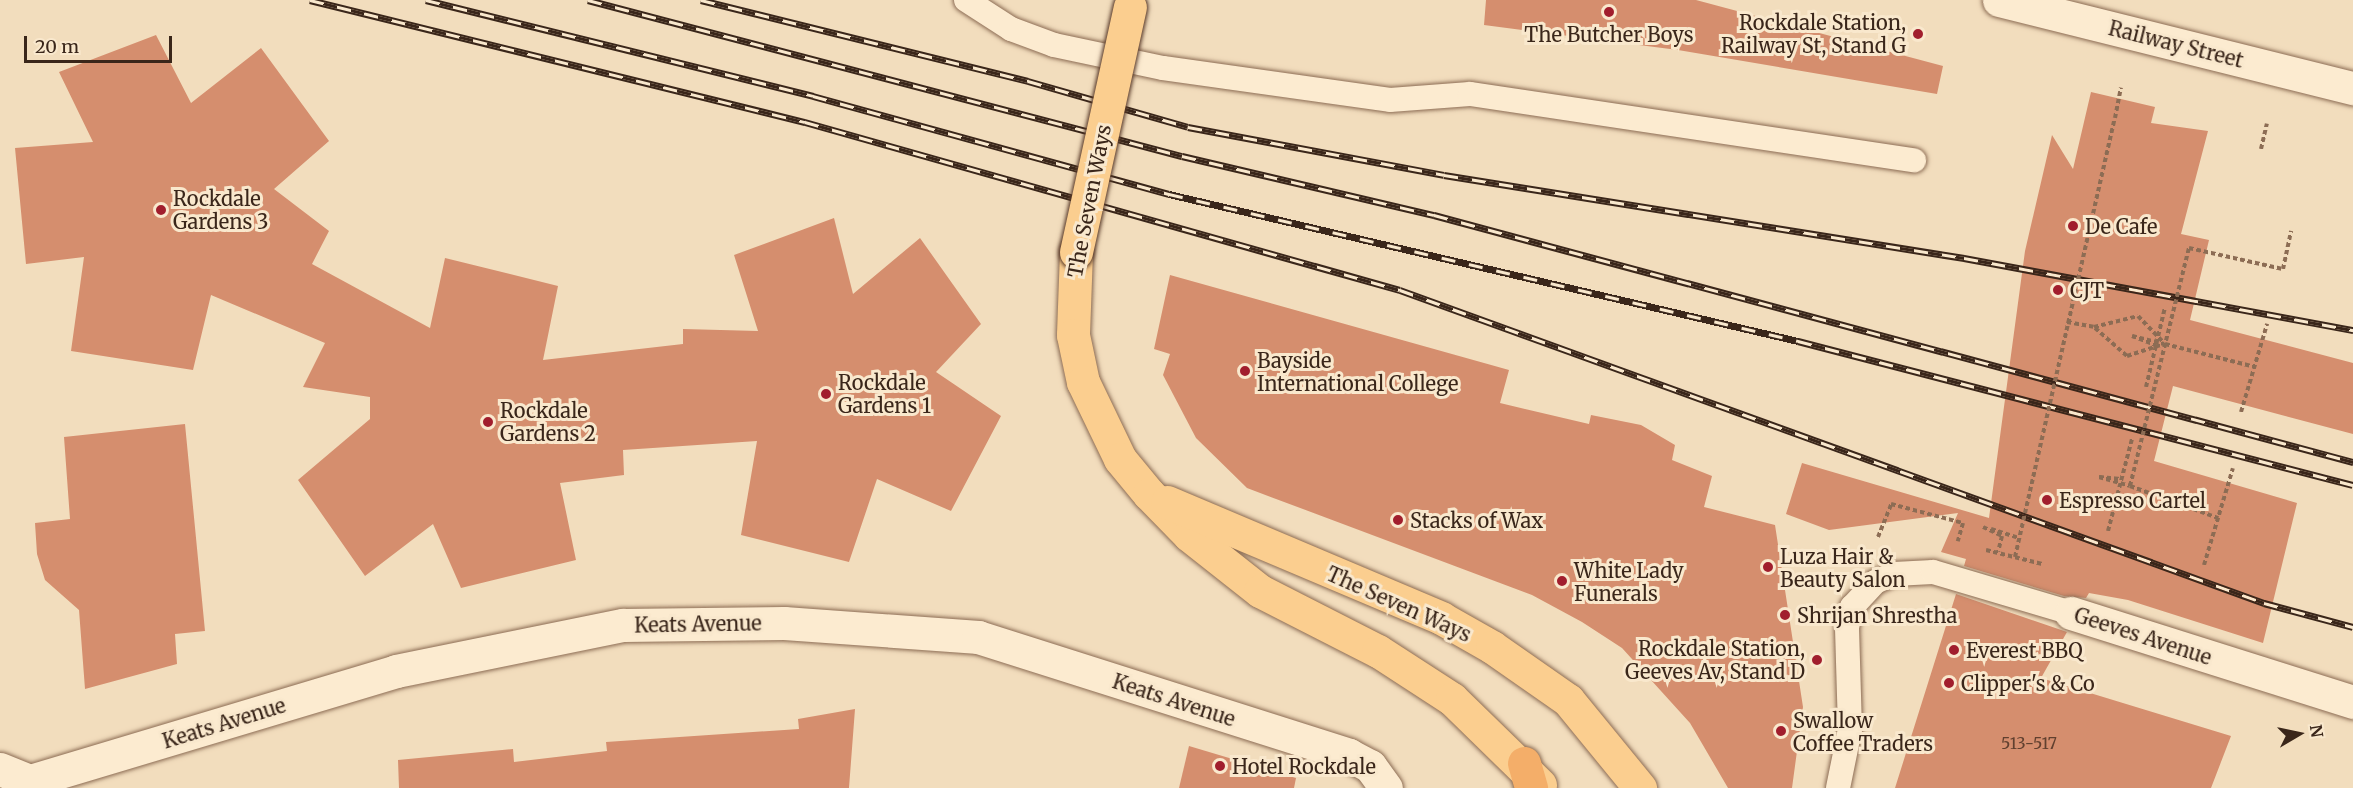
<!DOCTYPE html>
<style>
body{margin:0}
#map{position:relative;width:2353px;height:788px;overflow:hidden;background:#f2ddbd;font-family:Merriweather,serif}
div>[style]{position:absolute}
.building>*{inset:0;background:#d58e6e}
.path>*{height:4px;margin-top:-2px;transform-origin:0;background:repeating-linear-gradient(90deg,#8c6c54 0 4.5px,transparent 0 7.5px)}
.roads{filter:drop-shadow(0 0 2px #8c6c54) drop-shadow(0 0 2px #8c6c54)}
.service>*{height:24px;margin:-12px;padding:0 12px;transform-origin:12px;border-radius:12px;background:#fcebd0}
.minor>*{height:33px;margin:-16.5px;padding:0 16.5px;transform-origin:16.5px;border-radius:16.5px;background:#fcebd0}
.tertiary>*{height:33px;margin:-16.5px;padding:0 16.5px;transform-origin:16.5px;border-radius:16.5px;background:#fcebd0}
.primary>*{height:33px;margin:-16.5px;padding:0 16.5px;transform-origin:16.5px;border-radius:16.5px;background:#fbce8f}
.trunk>*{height:33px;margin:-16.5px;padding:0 16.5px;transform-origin:16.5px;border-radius:16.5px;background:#f4ae69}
.rail>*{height:7px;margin-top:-3.5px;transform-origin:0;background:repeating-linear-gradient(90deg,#f9e8cd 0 14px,#3a261a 0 28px);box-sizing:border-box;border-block:2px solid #3a261a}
.path-bridge>*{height:4px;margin-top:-2px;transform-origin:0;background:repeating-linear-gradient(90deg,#8c6c54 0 4.5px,transparent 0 7.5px)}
.bridges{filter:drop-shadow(0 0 2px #593a29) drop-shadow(0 0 2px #593a29)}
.primary-bridge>*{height:33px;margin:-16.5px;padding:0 16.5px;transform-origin:16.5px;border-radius:16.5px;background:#fbce8f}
.dots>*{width:16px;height:16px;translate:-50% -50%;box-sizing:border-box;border:3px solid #f9e8cd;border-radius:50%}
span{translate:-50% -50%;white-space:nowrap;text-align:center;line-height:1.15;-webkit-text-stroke:6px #f9e8cd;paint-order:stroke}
.number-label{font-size:16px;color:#61402f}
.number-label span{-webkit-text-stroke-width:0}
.poi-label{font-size:20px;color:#3a261a}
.right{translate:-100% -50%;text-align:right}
.left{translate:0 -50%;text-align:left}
.street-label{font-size:20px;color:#3a261a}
.north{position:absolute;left:2269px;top:704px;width:60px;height:60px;-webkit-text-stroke:4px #f9e8cd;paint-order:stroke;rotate:81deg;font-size:16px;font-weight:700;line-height:24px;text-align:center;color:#3a261a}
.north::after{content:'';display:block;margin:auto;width:21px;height:27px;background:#3a261a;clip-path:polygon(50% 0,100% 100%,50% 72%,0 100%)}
.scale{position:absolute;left:24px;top:36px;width:148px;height:27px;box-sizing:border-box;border:3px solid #3a261a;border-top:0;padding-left:8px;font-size:18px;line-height:21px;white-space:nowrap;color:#3a261a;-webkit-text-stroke:4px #f9e8cd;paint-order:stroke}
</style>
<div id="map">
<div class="building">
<div style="clip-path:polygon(1486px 0,1696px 0,1943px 66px,1937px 94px,1678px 50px,1484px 25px)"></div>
<div style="clip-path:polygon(156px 35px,191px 103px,261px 48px,329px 141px,274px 189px,329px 231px,312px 264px,430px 328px,445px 258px,558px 286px,543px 360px,683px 344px,683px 329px,758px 331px,734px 255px,834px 218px,853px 294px,920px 238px,981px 324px,936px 372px,1001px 416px,951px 511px,877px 479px,849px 562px,741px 535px,757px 441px,623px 450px,624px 475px,560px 483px,576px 560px,461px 588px,433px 524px,365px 576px,298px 480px,370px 419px,370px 397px,303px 387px,325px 343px,211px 295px,193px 370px,71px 351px,84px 257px,26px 264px,15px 148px,93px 142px,59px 72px)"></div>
<div style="clip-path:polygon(2091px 92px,2155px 107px,2151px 123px,2208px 131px,2181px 234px,2209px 240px,2190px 320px,2353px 363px,2353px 434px,2173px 386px,2154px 461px,2297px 503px,2263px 643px,2128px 600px,2089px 593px,2086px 598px,2064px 596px,1964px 566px,1966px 559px,1941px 552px,1958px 513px,1829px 530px,1786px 514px,1802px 463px,1989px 518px,2025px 251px,2052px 135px,2073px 169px)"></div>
<div style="clip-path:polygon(1170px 275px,1509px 370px,1500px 403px,1589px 424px,1591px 415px,1641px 425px,1675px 445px,1672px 460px,1712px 476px,1704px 507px,1775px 525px,1803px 707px,1792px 788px,1728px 788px,1690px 723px,1622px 648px,1582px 622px,1532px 595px,1247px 488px,1196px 438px,1163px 375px,1170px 354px,1154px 349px)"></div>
<div style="clip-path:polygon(185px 424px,205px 631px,175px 634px,177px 664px,85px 689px,79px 610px,45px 580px,37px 554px,35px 523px,70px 519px,64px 437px)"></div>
<div style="clip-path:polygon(1956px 594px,2067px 632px,2041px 678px,2231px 736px,2211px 788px,1895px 788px)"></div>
<div style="clip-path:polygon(855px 709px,849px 788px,399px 788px,398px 760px,513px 749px,514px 762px,607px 751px,606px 742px,799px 729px,798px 719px)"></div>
<div style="clip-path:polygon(1189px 746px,1296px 778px,1294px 788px,1179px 788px)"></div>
</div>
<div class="path">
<div style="left:2115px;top:118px;width:31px;rotate:-79deg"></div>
<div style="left:2261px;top:149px;width:26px;rotate:-77deg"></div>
<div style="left:2189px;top:248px;width:96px;rotate:12.6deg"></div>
<div style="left:2283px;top:269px;width:39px;rotate:-78deg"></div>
<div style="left:2067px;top:322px;width:27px;rotate:10deg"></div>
<div style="left:2094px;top:327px;width:45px;rotate:-14deg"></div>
<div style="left:2095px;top:328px;width:43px;rotate:41.2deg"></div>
<div style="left:2132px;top:336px;width:26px;rotate:21deg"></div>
<div style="left:2165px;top:344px;width:93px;rotate:14.3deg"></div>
<div style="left:2146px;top:387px;width:82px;rotate:-76.6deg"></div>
<div style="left:2241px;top:412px;width:92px;rotate:-73.5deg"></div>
<div style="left:2099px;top:477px;width:22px;rotate:5deg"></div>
<div style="left:2130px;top:486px;width:94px;rotate:20deg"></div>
<div style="left:1983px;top:527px;width:21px;rotate:25deg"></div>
<div style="left:2002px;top:536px;width:16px;rotate:104deg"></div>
<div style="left:1991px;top:529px;width:29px;rotate:18deg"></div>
<div style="left:2108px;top:531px;width:95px;rotate:-75.4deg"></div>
<div style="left:1878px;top:537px;width:35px;rotate:-68deg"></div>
<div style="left:1891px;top:504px;width:74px;rotate:14.8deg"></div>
<div style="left:1963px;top:523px;width:19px;rotate:106deg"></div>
<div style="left:2204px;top:565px;width:101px;rotate:-73.4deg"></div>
</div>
<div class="roads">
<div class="service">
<div style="left:966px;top:0;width:54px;rotate:32.8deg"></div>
<div style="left:1011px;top:29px;width:46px;rotate:20.4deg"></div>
<div style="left:1054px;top:45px;width:111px;rotate:11.9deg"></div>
<div style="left:1163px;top:68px;width:229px;rotate:8deg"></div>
<div style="left:1390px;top:100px;width:80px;rotate:-4.3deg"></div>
<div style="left:1470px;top:94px;width:449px;rotate:8.5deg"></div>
<div style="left:1838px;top:788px;width:60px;rotate:-78.5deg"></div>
<div style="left:1850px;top:729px;width:102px;rotate:-91.7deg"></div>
<div style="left:1847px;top:627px;width:21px;rotate:-76deg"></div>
<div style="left:1852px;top:607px;width:34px;rotate:-47deg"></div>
<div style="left:1875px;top:582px;width:21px;rotate:-23deg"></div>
<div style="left:1894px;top:574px;width:39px;rotate:-3deg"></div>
<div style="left:1933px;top:572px;width:144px;rotate:16.5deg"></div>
</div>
<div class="minor">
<div style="left:2071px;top:613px;width:296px;rotate:17.5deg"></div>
<div style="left:0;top:769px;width:32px;rotate:22deg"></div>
<div style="left:30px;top:781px;width:382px;rotate:-16.7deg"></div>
<div style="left:396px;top:671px;width:232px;rotate:-11.5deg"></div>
<div style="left:623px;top:625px;width:161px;rotate:-0.7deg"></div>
<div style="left:784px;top:623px;width:195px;rotate:4.1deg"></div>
<div style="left:978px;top:637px;width:389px;rotate:17.6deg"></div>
<div style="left:1349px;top:755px;width:24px;rotate:28deg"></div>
<div style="left:1370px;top:766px;width:27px;rotate:54deg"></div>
</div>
<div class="tertiary">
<div style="left:1999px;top:0;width:365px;rotate:14deg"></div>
</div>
<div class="primary">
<div style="left:1076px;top:252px;width:83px;rotate:92.1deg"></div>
<div style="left:1073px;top:335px;width:48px;rotate:78deg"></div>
<div style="left:1083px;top:382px;width:85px;rotate:64.3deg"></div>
<div style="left:1120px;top:459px;width:45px;rotate:50.4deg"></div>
<div style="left:1149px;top:494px;width:57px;rotate:45.7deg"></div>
<div style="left:1189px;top:535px;width:90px;rotate:38.3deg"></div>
<div style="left:1260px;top:591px;width:132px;rotate:27deg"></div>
<div style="left:1378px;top:651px;width:88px;rotate:33deg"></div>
<div style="left:1452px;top:699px;width:123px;rotate:44.3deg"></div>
<div style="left:1167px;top:502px;width:298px;rotate:22.9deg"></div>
<div style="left:1441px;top:618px;width:59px;rotate:29.6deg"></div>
<div style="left:1492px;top:647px;width:93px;rotate:34.9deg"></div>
<div style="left:1568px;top:700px;width:114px;rotate:50.7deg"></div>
</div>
<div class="trunk">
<div style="left:1524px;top:763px;width:26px;rotate:74deg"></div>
</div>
</div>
<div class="rail">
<div style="left:310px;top:0;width:510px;rotate:13.85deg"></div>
<div style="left:805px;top:122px;width:618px;rotate:15.77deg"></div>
<div style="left:1400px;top:290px;width:919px;rotate:19.91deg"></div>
<div style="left:2264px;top:603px;width:92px;rotate:15.1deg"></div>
<div style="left:426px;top:0;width:399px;rotate:13.9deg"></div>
<div style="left:813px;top:96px;width:369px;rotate:15.4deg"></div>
<div style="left:1169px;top:194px;width:646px;rotate:13.15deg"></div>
<div style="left:1798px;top:341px;width:573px;rotate:14.55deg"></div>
<div style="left:588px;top:0;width:614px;rotate:14.72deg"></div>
<div style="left:1182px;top:156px;width:259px;rotate:13.2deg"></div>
<div style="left:1434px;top:215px;width:952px;rotate:15.04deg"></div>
<div style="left:701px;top:0;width:337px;rotate:13.9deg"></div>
<div style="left:1028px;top:81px;width:166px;rotate:16deg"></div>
<div style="left:1188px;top:127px;width:260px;rotate:10.6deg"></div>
<div style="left:1444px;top:175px;width:527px;rotate:9.07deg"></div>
<div style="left:1964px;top:258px;width:396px;rotate:10.5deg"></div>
</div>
<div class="path-bridge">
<div style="left:2138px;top:316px;width:37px;rotate:46deg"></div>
<div style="left:2132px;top:336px;width:33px;rotate:14deg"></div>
<div style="left:2127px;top:356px;width:39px;rotate:-18deg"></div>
<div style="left:2099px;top:477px;width:32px;rotate:16deg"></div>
<div style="left:2130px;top:486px;width:245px;rotate:-76.1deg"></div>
<div style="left:1986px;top:550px;width:58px;rotate:14deg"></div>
<div style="left:2015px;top:557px;width:450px;rotate:-77.2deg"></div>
</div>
<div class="bridges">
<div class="primary-bridge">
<div style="left:1076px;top:252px;width:251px;rotate:-77.6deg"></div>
</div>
</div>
<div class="dots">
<div style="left:1609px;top:12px;background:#a11e2d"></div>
<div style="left:1918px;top:34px;background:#a11e2d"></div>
<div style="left:161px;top:210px;background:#a11e2d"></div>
<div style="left:2073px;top:226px;background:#a11e2d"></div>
<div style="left:2058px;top:290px;background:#a11e2d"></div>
<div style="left:1245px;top:371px;background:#a11e2d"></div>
<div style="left:826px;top:394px;background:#a11e2d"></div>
<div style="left:488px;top:422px;background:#a11e2d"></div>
<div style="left:2047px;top:500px;background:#a11e2d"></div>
<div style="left:1398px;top:520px;background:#a11e2d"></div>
<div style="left:1768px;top:567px;background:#a11e2d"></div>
<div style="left:1562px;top:581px;background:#a11e2d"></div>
<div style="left:1785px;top:615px;background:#a11e2d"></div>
<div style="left:1954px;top:650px;background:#a11e2d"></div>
<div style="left:1817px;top:660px;background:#a11e2d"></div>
<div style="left:1949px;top:683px;background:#a11e2d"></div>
<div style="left:1781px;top:731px;background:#a11e2d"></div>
<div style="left:1220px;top:766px;background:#a11e2d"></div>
</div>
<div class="number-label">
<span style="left:2029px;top:743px">513-517</span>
</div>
<div class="poi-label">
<span class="right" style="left:1906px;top:34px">Rockdale Station,<br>Railway St, Stand G</span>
<span style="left:1609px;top:34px">The Butcher Boys</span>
<span class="left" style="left:173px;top:210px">Rockdale<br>Gardens 3</span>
<span class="left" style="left:2085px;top:226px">De Cafe</span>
<span class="left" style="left:2070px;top:290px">CJT</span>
<span class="left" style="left:1257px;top:372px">Bayside<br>International College</span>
<span class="left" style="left:838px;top:394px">Rockdale<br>Gardens 1</span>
<span class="left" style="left:500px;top:422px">Rockdale<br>Gardens 2</span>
<span class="left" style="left:2059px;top:500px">Espresso Cartel</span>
<span class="left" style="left:1410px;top:520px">Stacks of Wax</span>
<span class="left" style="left:1780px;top:568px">Luza Hair &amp;<br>Beauty Salon</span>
<span class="left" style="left:1574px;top:582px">White Lady<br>Funerals</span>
<span class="left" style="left:1797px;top:615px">Shrijan Shrestha</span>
<span class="right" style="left:1805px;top:660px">Rockdale Station,<br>Geeves Av, Stand D</span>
<span class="left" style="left:1966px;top:650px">Everest BBQ</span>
<span class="left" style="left:1961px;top:683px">Clipper's &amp; Co</span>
<span class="left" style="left:1793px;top:732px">Swallow<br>Coffee Traders</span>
<span class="left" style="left:1232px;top:766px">Hotel Rockdale</span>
</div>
<div class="street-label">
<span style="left:2176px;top:44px;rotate:14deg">Railway Street</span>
<span style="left:1089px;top:201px;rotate:-79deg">The Seven Ways</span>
<span style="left:1399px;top:604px;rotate:24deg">The Seven Ways</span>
<span style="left:698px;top:624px;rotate:-1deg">Keats Avenue</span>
<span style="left:2143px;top:636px;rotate:18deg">Geeves Avenue</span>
<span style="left:1174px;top:700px;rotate:18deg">Keats Avenue</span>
<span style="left:224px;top:723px;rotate:-17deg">Keats Avenue</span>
</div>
<div class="north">N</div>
<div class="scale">20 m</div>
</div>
